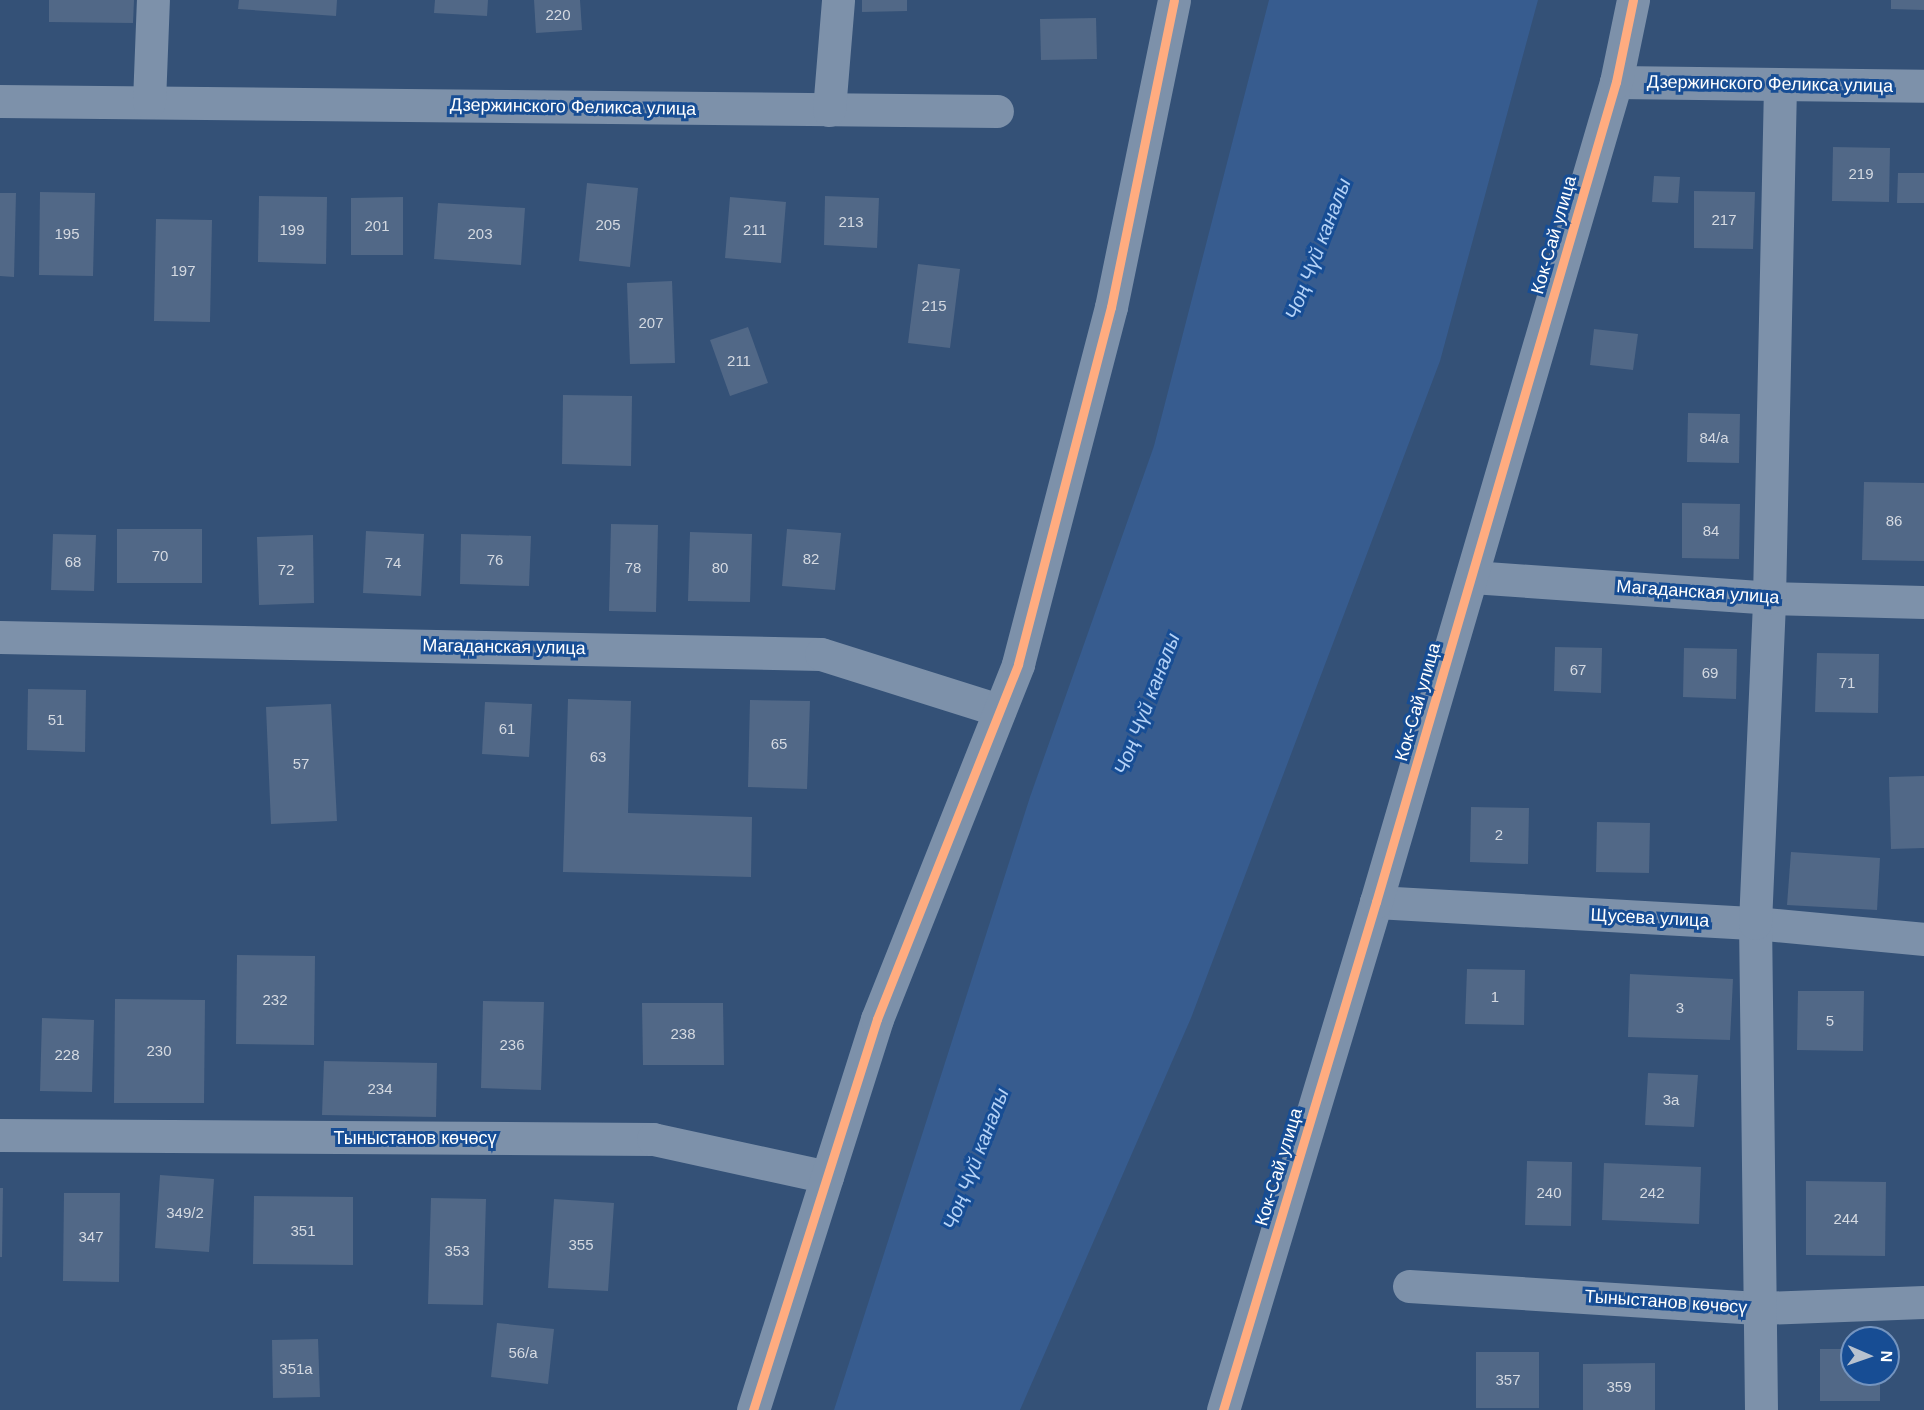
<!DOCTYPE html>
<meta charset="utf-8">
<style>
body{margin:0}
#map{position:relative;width:1924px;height:1410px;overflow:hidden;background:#345177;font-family:Arial,sans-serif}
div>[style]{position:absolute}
.water>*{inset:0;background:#375c8f}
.building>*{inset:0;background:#516887}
.minor>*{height:33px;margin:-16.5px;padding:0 16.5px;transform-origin:16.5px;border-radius:16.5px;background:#7d91aa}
.cycleway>*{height:9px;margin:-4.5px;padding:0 4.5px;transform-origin:4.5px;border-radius:4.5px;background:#ffac80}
span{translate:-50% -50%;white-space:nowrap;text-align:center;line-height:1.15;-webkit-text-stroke:6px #174d94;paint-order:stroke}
.number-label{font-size:15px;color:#d4d9e1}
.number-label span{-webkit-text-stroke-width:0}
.street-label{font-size:18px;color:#fff}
.water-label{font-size:20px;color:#b4d2f7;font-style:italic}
.north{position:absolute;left:1840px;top:1326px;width:60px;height:60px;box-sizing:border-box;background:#174d94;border:2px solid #7494bf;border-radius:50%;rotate:92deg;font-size:16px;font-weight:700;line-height:24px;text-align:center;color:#fff}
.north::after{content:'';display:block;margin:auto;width:21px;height:27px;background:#b8c2cf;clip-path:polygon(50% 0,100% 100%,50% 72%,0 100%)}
</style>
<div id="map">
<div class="water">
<div style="clip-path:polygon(1269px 0,1538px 0,1440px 361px,1191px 1018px,1020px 1410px,834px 1410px,1030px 797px,1154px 446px)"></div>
</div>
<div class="building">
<div style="clip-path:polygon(49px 0,134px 0,133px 23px,49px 22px)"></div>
<div style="clip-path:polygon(239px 0,337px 0,336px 16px,238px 9px)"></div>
<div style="clip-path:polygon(435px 0,488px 0,487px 16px,434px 13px)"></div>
<div style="clip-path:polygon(534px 0,580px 0,582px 30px,536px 33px)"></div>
<div style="clip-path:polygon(862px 0,907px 0,907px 11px,862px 12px)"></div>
<div style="clip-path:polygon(1891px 0,1924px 0,1924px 10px,1891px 9px)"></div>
<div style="clip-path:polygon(1096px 18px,1097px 59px,1041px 60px,1040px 19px)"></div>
<div style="clip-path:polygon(1833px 147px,1890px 148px,1889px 202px,1832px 201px)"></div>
<div style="clip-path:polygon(1898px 173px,1924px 173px,1924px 203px,1897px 203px)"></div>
<div style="clip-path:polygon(1654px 176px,1680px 177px,1678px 203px,1652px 202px)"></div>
<div style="clip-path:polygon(587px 183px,638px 188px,630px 267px,579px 261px)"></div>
<div style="clip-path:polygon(1694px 191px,1755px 192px,1753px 249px,1694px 248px)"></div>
<div style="clip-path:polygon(40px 192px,95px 193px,93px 276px,39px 275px)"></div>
<div style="clip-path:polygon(0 193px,16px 193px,14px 277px,0 276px)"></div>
<div style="clip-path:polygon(259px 196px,327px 197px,326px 264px,258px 262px)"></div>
<div style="clip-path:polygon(825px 196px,879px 198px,877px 248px,824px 245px)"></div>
<div style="clip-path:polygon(403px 197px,403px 255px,351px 255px,351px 198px)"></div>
<div style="clip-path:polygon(730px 197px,786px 202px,781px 263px,725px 258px)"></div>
<div style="clip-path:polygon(438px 203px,525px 208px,521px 265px,434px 259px)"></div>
<div style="clip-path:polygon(156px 219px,212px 220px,210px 322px,154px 321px)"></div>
<div style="clip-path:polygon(918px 264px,960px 269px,950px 348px,908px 343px)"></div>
<div style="clip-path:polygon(672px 281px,675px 363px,630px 364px,627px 283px)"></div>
<div style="clip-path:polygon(748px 327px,768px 383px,730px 396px,710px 340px)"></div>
<div style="clip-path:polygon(1594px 329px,1638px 334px,1633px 370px,1590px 365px)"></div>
<div style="clip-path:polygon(563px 395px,632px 396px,631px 466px,562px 464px)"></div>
<div style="clip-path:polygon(1688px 413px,1740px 414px,1739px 463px,1687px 462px)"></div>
<div style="clip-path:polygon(1864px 482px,1924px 483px,1924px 561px,1862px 560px)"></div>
<div style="clip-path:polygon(1682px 503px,1740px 504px,1739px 559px,1682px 558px)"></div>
<div style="clip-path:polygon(611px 524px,658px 525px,656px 612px,609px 611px)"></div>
<div style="clip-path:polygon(117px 529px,202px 529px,202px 583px,117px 583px)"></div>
<div style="clip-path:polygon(787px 529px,841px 533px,835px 590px,782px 586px)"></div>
<div style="clip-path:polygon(366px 531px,424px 534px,421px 596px,363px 593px)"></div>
<div style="clip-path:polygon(690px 532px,752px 534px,750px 602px,688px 601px)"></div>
<div style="clip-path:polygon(53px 534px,96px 535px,94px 591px,51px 590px)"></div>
<div style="clip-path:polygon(461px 534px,531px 536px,529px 586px,460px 584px)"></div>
<div style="clip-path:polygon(313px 535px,314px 603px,259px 605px,257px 537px)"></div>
<div style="clip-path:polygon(1555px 647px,1602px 648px,1601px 693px,1554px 691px)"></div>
<div style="clip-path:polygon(1684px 648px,1737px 649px,1736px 699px,1683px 697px)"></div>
<div style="clip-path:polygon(1817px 653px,1879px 654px,1878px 713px,1815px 712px)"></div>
<div style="clip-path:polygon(28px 689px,86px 690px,85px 752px,27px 750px)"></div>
<div style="clip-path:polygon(568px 699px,631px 701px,628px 813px,752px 817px,751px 877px,563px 872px)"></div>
<div style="clip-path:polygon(750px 700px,810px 701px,807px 789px,748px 787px)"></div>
<div style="clip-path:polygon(485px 702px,532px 704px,529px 757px,482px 754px)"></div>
<div style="clip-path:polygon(331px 704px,337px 821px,271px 824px,266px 707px)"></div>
<div style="clip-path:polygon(1924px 776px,1924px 848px,1891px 849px,1889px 777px)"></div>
<div style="clip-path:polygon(1471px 807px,1529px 808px,1528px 864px,1470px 862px)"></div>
<div style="clip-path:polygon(1597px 822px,1650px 823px,1649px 873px,1596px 872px)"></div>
<div style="clip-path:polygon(1791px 852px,1880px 858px,1877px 910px,1787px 905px)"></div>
<div style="clip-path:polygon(237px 955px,315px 956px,314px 1045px,236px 1044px)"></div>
<div style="clip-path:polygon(1467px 969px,1525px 970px,1524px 1025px,1465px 1024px)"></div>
<div style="clip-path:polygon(1630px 974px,1733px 979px,1730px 1040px,1628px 1037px)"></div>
<div style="clip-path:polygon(1798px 991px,1864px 991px,1863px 1051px,1797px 1050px)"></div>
<div style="clip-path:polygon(115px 999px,205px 1000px,204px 1103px,114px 1103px)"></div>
<div style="clip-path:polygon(483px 1001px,544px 1002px,541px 1090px,481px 1088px)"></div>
<div style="clip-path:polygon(642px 1003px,723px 1003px,724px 1065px,643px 1065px)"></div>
<div style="clip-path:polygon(42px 1018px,94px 1020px,92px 1092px,40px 1091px)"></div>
<div style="clip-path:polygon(324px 1061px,437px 1063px,436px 1117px,322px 1115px)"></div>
<div style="clip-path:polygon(1648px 1073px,1698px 1075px,1694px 1127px,1645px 1125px)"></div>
<div style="clip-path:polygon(1527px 1161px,1572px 1162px,1571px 1226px,1525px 1225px)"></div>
<div style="clip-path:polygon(1604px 1163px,1701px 1167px,1699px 1224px,1602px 1220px)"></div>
<div style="clip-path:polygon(160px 1175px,214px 1179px,209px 1252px,155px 1248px)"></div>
<div style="clip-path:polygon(1806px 1181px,1886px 1182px,1885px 1256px,1806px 1255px)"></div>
<div style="clip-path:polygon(0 1188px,3px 1188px,2px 1257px,0 1257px)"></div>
<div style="clip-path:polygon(64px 1193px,120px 1193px,119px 1282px,63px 1281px)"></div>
<div style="clip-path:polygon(254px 1196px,353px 1197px,353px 1265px,253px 1264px)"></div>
<div style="clip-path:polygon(431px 1198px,486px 1199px,483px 1305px,428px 1304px)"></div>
<div style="clip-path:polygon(554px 1199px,614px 1203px,608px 1291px,548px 1288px)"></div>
<div style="clip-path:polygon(497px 1323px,554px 1329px,548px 1384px,491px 1377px)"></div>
<div style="clip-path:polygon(318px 1339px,320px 1397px,273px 1398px,272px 1340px)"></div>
<div style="clip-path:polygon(1820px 1349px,1852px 1349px,1852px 1374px,1880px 1374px,1880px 1401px,1820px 1401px)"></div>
<div style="clip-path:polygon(1476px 1352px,1539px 1352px,1539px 1408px,1476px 1408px)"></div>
<div style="clip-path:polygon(1655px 1363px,1655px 1410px,1583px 1410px,1583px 1364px)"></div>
</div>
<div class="minor">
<div style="left:1616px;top:82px;width:308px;rotate:0.7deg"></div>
<div style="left:0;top:101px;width:997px;rotate:0.57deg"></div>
<div style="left:149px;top:102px;width:102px;rotate:-87.8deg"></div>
<div style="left:829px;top:110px;width:110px;rotate:-85.3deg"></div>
<div style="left:1472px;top:577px;width:298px;rotate:4deg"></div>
<div style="left:1769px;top:598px;width:155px;rotate:1.5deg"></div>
<div style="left:0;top:637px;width:821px;rotate:1.19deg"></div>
<div style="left:821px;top:654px;width:187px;rotate:17.5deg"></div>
<div style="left:1376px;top:902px;width:380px;rotate:3.2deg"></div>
<div style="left:1755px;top:923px;width:170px;rotate:5.4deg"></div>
<div style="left:0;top:1135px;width:653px;rotate:0.35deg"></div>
<div style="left:653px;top:1139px;width:178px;rotate:12.3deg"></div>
<div style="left:1409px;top:1286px;width:353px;rotate:3.6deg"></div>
<div style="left:1761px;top:1308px;width:163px;rotate:-2.1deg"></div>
<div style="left:753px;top:1410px;width:410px;rotate:-72.4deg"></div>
<div style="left:877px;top:1019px;width:382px;rotate:-68.3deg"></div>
<div style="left:1018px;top:664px;width:369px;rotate:-75.4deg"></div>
<div style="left:1111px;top:307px;width:313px;rotate:-78.4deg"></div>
<div style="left:1223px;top:1410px;width:531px;rotate:-73.24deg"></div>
<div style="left:1376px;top:902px;width:854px;rotate:-73.69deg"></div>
<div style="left:1616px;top:82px;width:84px;rotate:-78.3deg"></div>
<div style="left:1761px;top:1410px;width:487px;rotate:-90.7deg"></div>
<div style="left:1755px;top:923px;width:325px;rotate:-87.5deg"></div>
<div style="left:1769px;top:598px;width:514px;rotate:-88.77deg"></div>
</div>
<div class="cycleway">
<div style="left:753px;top:1410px;width:410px;rotate:-72.4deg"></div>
<div style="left:877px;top:1019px;width:382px;rotate:-68.3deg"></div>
<div style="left:1018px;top:664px;width:369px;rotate:-75.4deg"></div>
<div style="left:1111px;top:307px;width:313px;rotate:-78.4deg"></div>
<div style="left:1223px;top:1410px;width:531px;rotate:-73.24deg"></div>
<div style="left:1376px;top:902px;width:854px;rotate:-73.69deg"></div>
<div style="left:1616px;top:82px;width:84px;rotate:-78.3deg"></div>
</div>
<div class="number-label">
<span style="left:558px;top:15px">220</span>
<span style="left:1861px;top:174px">219</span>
<span style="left:1724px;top:220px">217</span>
<span style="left:851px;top:222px">213</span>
<span style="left:608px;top:225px">205</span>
<span style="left:377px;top:226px">201</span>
<span style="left:292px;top:230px">199</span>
<span style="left:755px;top:230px">211</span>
<span style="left:67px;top:234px">195</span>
<span style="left:480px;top:234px">203</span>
<span style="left:183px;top:271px">197</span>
<span style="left:934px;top:306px">215</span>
<span style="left:651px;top:323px">207</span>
<span style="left:739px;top:361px">211</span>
<span style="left:1714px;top:438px">84/а</span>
<span style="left:1894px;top:521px">86</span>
<span style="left:1711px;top:531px">84</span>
<span style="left:160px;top:556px">70</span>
<span style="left:811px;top:559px">82</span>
<span style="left:495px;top:560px">76</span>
<span style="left:73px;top:562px">68</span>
<span style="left:393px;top:563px">74</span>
<span style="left:633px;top:568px">78</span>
<span style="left:720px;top:568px">80</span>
<span style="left:286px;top:570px">72</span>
<span style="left:1578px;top:670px">67</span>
<span style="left:1710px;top:673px">69</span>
<span style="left:1847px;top:683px">71</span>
<span style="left:56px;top:720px">51</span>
<span style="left:507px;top:729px">61</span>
<span style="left:779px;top:744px">65</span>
<span style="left:598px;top:757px">63</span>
<span style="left:301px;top:764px">57</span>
<span style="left:1499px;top:835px">2</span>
<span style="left:1495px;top:997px">1</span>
<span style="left:275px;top:1000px">232</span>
<span style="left:1680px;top:1008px">3</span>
<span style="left:1830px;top:1021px">5</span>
<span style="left:683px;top:1034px">238</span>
<span style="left:512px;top:1045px">236</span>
<span style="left:159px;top:1051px">230</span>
<span style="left:67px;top:1055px">228</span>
<span style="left:380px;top:1089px">234</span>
<span style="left:1671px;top:1100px">3а</span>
<span style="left:1549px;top:1193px">240</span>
<span style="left:1652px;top:1193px">242</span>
<span style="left:185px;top:1213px">349/2</span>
<span style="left:1846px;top:1219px">244</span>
<span style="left:303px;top:1231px">351</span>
<span style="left:91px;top:1237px">347</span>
<span style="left:581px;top:1245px">355</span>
<span style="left:457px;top:1251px">353</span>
<span style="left:523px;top:1353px">56/а</span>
<span style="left:296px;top:1369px">351а</span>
<span style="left:1508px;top:1380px">357</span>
<span style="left:1619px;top:1387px">359</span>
</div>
<div class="street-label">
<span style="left:1770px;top:84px;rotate:1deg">Дзержинского Феликса улица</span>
<span style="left:573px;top:107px;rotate:1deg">Дзержинского Феликса улица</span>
<span style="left:1554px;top:235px;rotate:-74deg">Кок-Сай улица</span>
<span style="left:1698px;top:592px;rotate:4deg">Магаданская улица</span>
<span style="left:504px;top:647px;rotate:1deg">Магаданская улица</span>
<span style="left:1418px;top:702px;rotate:-74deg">Кок-Сай улица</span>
<span style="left:1650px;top:918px;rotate:3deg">Щусева улица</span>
<span style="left:415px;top:1138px">Тыныстанов көчөсү</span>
<span style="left:1279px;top:1167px;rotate:-73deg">Кок-Сай улица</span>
<span style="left:1666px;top:1302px;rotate:4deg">Тыныстанов көчөсү</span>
</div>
<div class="water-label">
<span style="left:1318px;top:249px;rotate:-69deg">Чоң Чүй каналы</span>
<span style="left:1147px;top:704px;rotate:-69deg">Чоң Чүй каналы</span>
<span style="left:976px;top:1159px;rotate:-69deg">Чоң Чүй каналы</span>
</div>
<div class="north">N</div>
</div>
